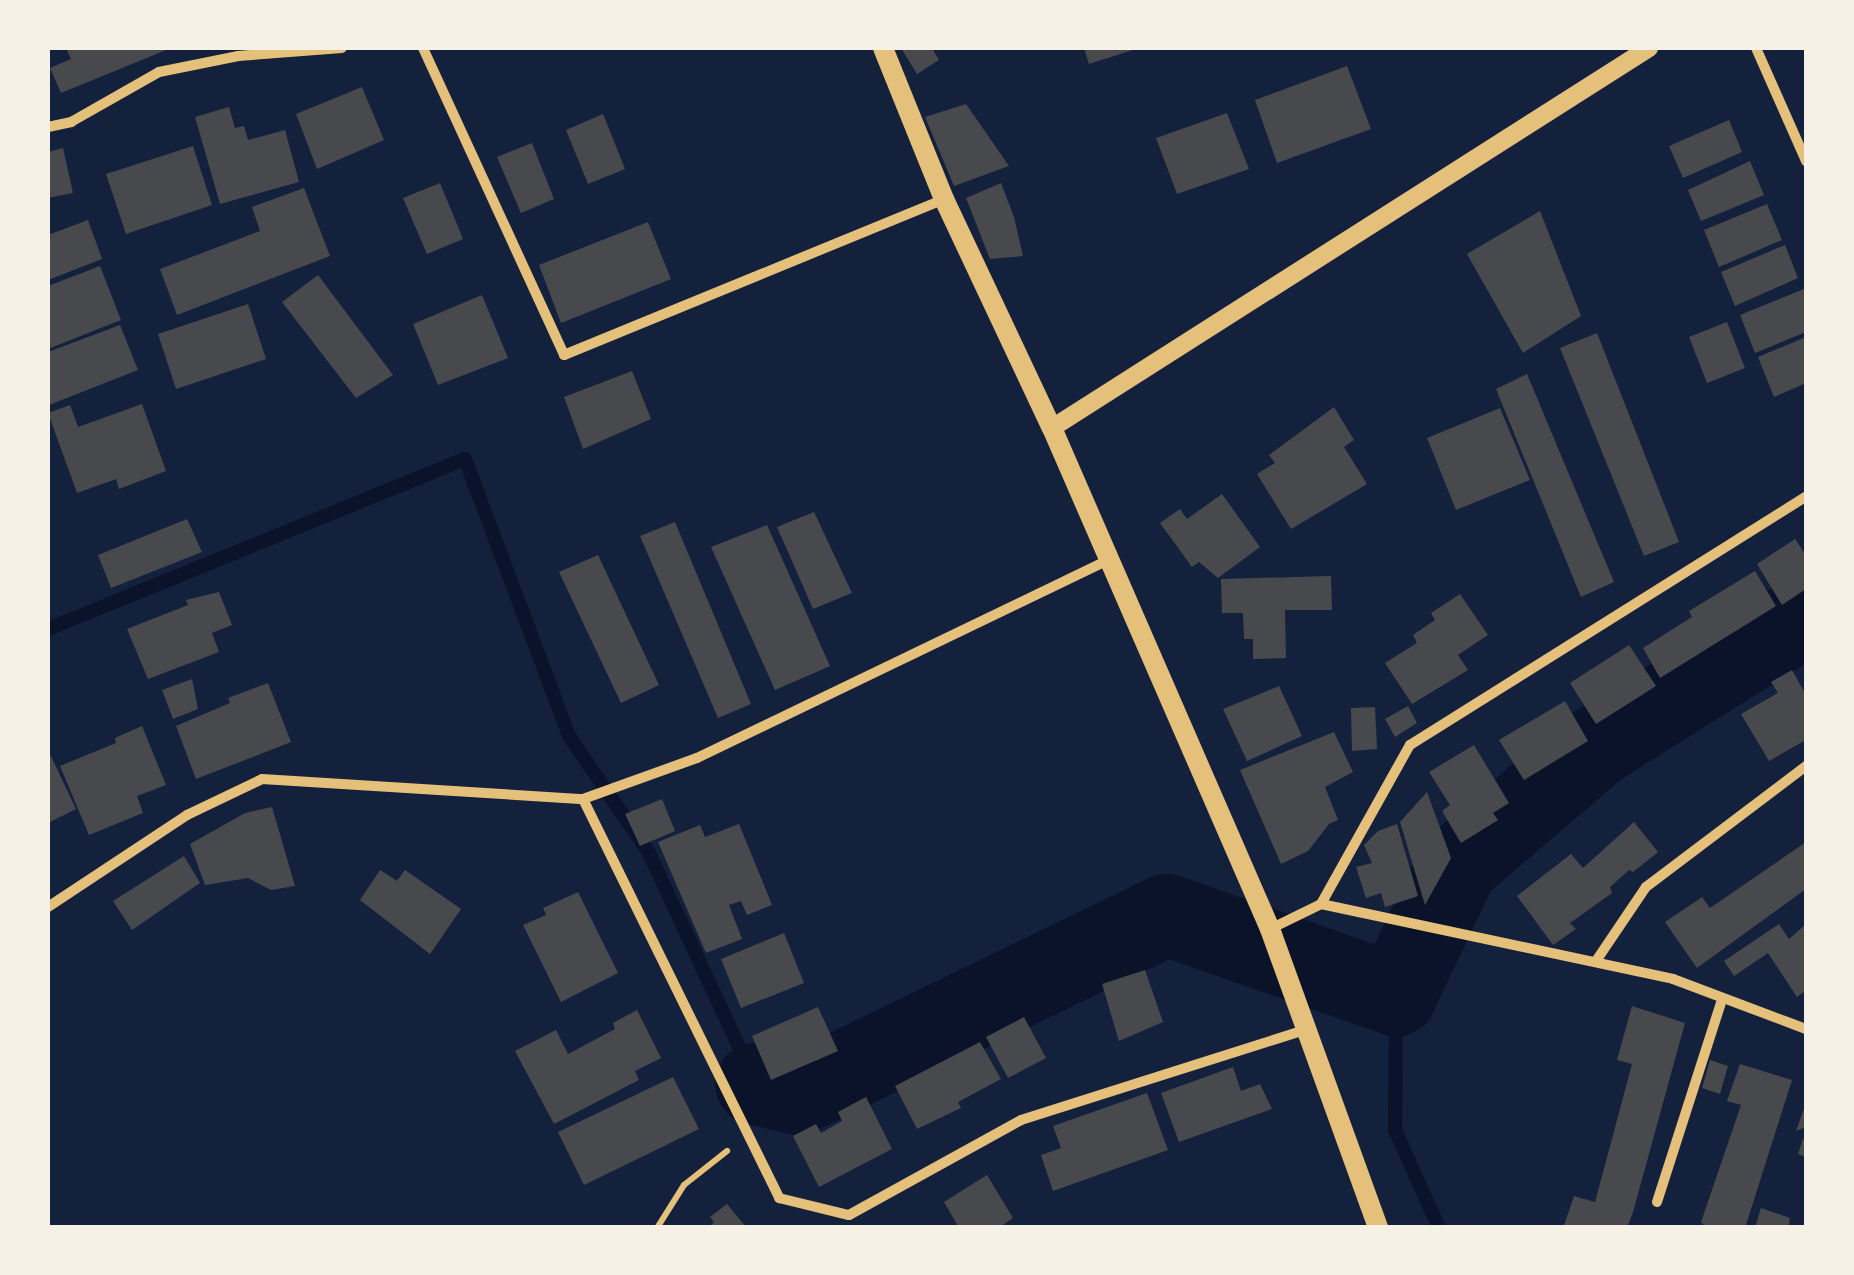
<!DOCTYPE html>
<style>
body{margin:0}
#map{position:relative;width:1854px;height:1275px;overflow:hidden;background:#14213d;font-family:"PT Sans",sans-serif}
div>[style]{position:absolute}
.stream>*{height:14px;margin:-7px;padding:0 7px;transform-origin:7px;border-radius:7px;background:#0b132b}
.river>*{height:82px;margin:-41px;padding:0 41px;transform-origin:41px;border-radius:41px;background:#0b132b}
.building>*{inset:0;background:#48494c}
.path>*{height:6px;margin:-3px;padding:0 3px;transform-origin:3px;border-radius:3px;background:#e5c07b}
.minor>*{height:10px;margin:-5px;padding:0 5px;transform-origin:5px;border-radius:5px;background:#e5c07b}
.tertiary>*{height:18px;margin:-9px;padding:0 9px;transform-origin:9px;border-radius:9px;background:#e5c07b}
.secondary>*{height:20px;margin:-10px;padding:0 10px;transform-origin:10px;border-radius:10px;background:#e5c07b}
span{translate:-50% -50%;white-space:nowrap;text-align:center;line-height:1.15;-webkit-text-stroke:8px #f6f1e7;paint-order:stroke}
.frame{position:absolute;inset:0;border:50px solid #f6f1e7;pointer-events:none}
</style>
<div id="map">
<div class="stream">
<div style="left:48px;top:629px;width:450px;rotate:-22.2deg"></div>
<div style="left:465px;top:459px;width:296px;rotate:69.4deg"></div>
<div style="left:569px;top:736px;width:142px;rotate:55.6deg"></div>
<div style="left:649px;top:853px;width:255px;rotate:65.1deg"></div>
<div style="left:1396px;top:995px;width:135px;rotate:90.4deg"></div>
<div style="left:1395px;top:1130px;width:107px;rotate:65.8deg"></div>
</div>
<div class="river">
<div style="left:756px;top:1084px;width:43px;rotate:13.4deg"></div>
<div style="left:798px;top:1094px;width:410px;rotate:-25.9deg"></div>
<div style="left:1167px;top:915px;width:243px;rotate:19.3deg"></div>
<div style="left:1396px;top:995px;width:143px;rotate:-64.7deg"></div>
<div style="left:1457px;top:866px;width:184px;rotate:-40.6deg"></div>
<div style="left:1597px;top:746px;width:247px;rotate:-32.1deg"></div>
</div>
<div class="building">
<div style="clip-path:polygon(66px 48px,171px 48px,61px 93px,50px 68px,71px 59px)"></div>
<div style="clip-path:polygon(901px 48px,932px 48px,939px 60px,917px 74px)"></div>
<div style="clip-path:polygon(1084px 48px,1139px 48px,1089px 64px)"></div>
<div style="clip-path:polygon(1347px 66px,1371px 129px,1277px 163px,1255px 100px)"></div>
<div style="clip-path:polygon(362px 87px,384px 140px,317px 169px,296px 114px)"></div>
<div style="clip-path:polygon(966px 104px,1009px 166px,954px 186px,925px 117px)"></div>
<div style="clip-path:polygon(229px 107px,235px 128px,244px 126px,248px 140px,285px 130px,299px 182px,220px 204px,195px 117px)"></div>
<div style="clip-path:polygon(1227px 113px,1249px 169px,1177px 194px,1156px 138px)"></div>
<div style="clip-path:polygon(603px 114px,625px 169px,588px 184px,566px 130px)"></div>
<div style="clip-path:polygon(1729px 120px,1742px 152px,1683px 178px,1669px 146px)"></div>
<div style="clip-path:polygon(532px 143px,554px 199px,521px 213px,497px 157px)"></div>
<div style="clip-path:polygon(193px 146px,212px 205px,126px 234px,106px 174px)"></div>
<div style="clip-path:polygon(63px 148px,73px 193px,48px 198px,48px 152px)"></div>
<div style="clip-path:polygon(1750px 161px,1764px 195px,1701px 221px,1688px 190px)"></div>
<div style="clip-path:polygon(440px 183px,463px 239px,427px 254px,403px 198px)"></div>
<div style="clip-path:polygon(1001px 183px,1014px 217px,1023px 256px,990px 259px,966px 198px)"></div>
<div style="clip-path:polygon(304px 188px,330px 256px,177px 315px,160px 269px,260px 231px,252px 207px)"></div>
<div style="clip-path:polygon(1767px 204px,1782px 240px,1719px 267px,1704px 230px)"></div>
<div style="clip-path:polygon(1540px 211px,1581px 316px,1523px 353px,1467px 254px)"></div>
<div style="clip-path:polygon(88px 220px,102px 259px,48px 280px,48px 235px)"></div>
<div style="clip-path:polygon(648px 222px,671px 279px,561px 323px,539px 265px)"></div>
<div style="clip-path:polygon(1785px 245px,1798px 278px,1735px 306px,1721px 272px)"></div>
<div style="clip-path:polygon(100px 266px,121px 320px,48px 349px,48px 286px)"></div>
<div style="clip-path:polygon(318px 275px,393px 375px,356px 398px,282px 302px)"></div>
<div style="clip-path:polygon(1804px 289px,1806px 332px,1755px 353px,1740px 315px)"></div>
<div style="clip-path:polygon(482px 295px,508px 358px,438px 385px,413px 324px)"></div>
<div style="clip-path:polygon(248px 304px,266px 359px,176px 389px,158px 334px)"></div>
<div style="clip-path:polygon(1727px 322px,1745px 368px,1707px 383px,1689px 337px)"></div>
<div style="clip-path:polygon(120px 325px,138px 370px,49px 405px,48px 352px)"></div>
<div style="clip-path:polygon(1597px 333px,1679px 542px,1644px 556px,1560px 348px)"></div>
<div style="clip-path:polygon(1806px 337px,1806px 383px,1774px 397px,1758px 357px)"></div>
<div style="clip-path:polygon(632px 371px,651px 419px,583px 449px,564px 397px)"></div>
<div style="clip-path:polygon(1527px 374px,1614px 582px,1581px 597px,1496px 389px)"></div>
<div style="clip-path:polygon(142px 404px,166px 471px,119px 489px,116px 479px,77px 493px,48px 413px,70px 405px,78px 427px)"></div>
<div style="clip-path:polygon(1334px 407px,1354px 440px,1344px 447px,1367px 484px,1291px 529px,1257px 474px,1275px 463px,1269px 455px)"></div>
<div style="clip-path:polygon(1500px 408px,1530px 480px,1456px 510px,1427px 438px)"></div>
<div style="clip-path:polygon(1222px 494px,1260px 547px,1218px 578px,1199px 562px,1192px 567px,1160px 523px,1180px 509px,1187px 519px)"></div>
<div style="clip-path:polygon(814px 512px,852px 593px,813px 609px,777px 527px)"></div>
<div style="clip-path:polygon(187px 519px,202px 552px,111px 588px,98px 555px)"></div>
<div style="clip-path:polygon(675px 522px,751px 704px,718px 718px,640px 536px)"></div>
<div style="clip-path:polygon(767px 525px,830px 666px,775px 690px,711px 547px)"></div>
<div style="clip-path:polygon(1795px 539px,1806px 555px,1806px 589px,1782px 605px,1757px 564px)"></div>
<div style="clip-path:polygon(598px 555px,659px 685px,621px 703px,559px 572px)"></div>
<div style="clip-path:polygon(1755px 571px,1776px 606px,1660px 678px,1643px 648px,1692px 617px,1689px 611px)"></div>
<div style="clip-path:polygon(1331px 576px,1332px 610px,1285px 610px,1286px 658px,1253px 659px,1253px 639px,1244px 639px,1243px 613px,1222px 613px,1221px 579px)"></div>
<div style="clip-path:polygon(219px 592px,232px 625px,212px 633px,219px 652px,148px 679px,127px 629px,188px 605px,186px 600px)"></div>
<div style="clip-path:polygon(1460px 594px,1488px 635px,1458px 655px,1468px 670px,1412px 704px,1385px 663px,1417px 643px,1413px 635px,1435px 620px,1431px 613px)"></div>
<div style="clip-path:polygon(1629px 645px,1656px 686px,1596px 724px,1570px 683px)"></div>
<div style="clip-path:polygon(1792px 670px,1806px 695px,1806px 746px,1804px 741px,1769px 761px,1741px 714px,1778px 693px,1771px 682px)"></div>
<div style="clip-path:polygon(192px 679px,198px 709px,173px 719px,162px 690px)"></div>
<div style="clip-path:polygon(268px 683px,291px 742px,196px 779px,176px 726px,230px 703px,228px 698px)"></div>
<div style="clip-path:polygon(1279px 686px,1302px 736px,1247px 761px,1223px 709px)"></div>
<div style="clip-path:polygon(1565px 701px,1588px 741px,1524px 780px,1499px 740px)"></div>
<div style="clip-path:polygon(1408px 706px,1417px 723px,1395px 737px,1385px 719px)"></div>
<div style="clip-path:polygon(1375px 707px,1377px 749px,1352px 751px,1351px 708px)"></div>
<div style="clip-path:polygon(142px 726px,166px 785px,137px 796px,143px 813px,89px 835px,60px 766px,116px 743px,115px 738px)"></div>
<div style="clip-path:polygon(1334px 732px,1353px 772px,1325px 787px,1338px 820px,1329px 824px,1308px 851px,1281px 864px,1240px 770px)"></div>
<div style="clip-path:polygon(1474px 745px,1509px 803px,1493px 813px,1498px 820px,1461px 843px,1442px 811px,1450px 805px,1429px 772px)"></div>
<div style="clip-path:polygon(48px 750px,76px 809px,48px 823px)"></div>
<div style="clip-path:polygon(1427px 792px,1451px 858px,1425px 905px,1400px 822px)"></div>
<div style="clip-path:polygon(662px 799px,675px 831px,640px 846px,625px 814px)"></div>
<div style="clip-path:polygon(272px 807px,295px 886px,271px 890px,248px 878px,205px 885px,190px 844px,245px 813px)"></div>
<div style="clip-path:polygon(1634px 822px,1658px 852px,1633px 872px,1629px 870px,1610px 887px,1612px 893px,1570px 923px,1576px 929px,1553px 945px,1517px 896px,1571px 854px,1583px 868px)"></div>
<div style="clip-path:polygon(739px 824px,772px 905px,747px 915px,741px 901px,729px 905px,742px 939px,706px 953px,658px 842px,700px 825px,705px 837px)"></div>
<div style="clip-path:polygon(1397px 824px,1418px 896px,1385px 907px,1381px 893px,1366px 898px,1356px 867px,1372px 863px,1364px 845px,1378px 831px)"></div>
<div style="clip-path:polygon(1806px 842px,1806px 889px,1697px 968px,1665px 922px,1702px 897px,1710px 908px)"></div>
<div style="clip-path:polygon(184px 856px,200px 883px,132px 930px,113px 901px)"></div>
<div style="clip-path:polygon(380px 870px,397px 881px,405px 870px,461px 909px,430px 954px,360px 900px)"></div>
<div style="clip-path:polygon(578px 892px,618px 973px,561px 1002px,523px 925px,546px 915px,543px 908px)"></div>
<div style="clip-path:polygon(1779px 924px,1789px 939px,1806px 924px,1806px 990px,1797px 997px,1768px 953px,1734px 976px,1724px 961px)"></div>
<div style="clip-path:polygon(784px 933px,804px 983px,741px 1008px,721px 959px)"></div>
<div style="clip-path:polygon(1145px 970px,1163px 1022px,1119px 1041px,1102px 984px)"></div>
<div style="clip-path:polygon(1632px 1006px,1685px 1023px,1633px 1212px,1627px 1228px,1563px 1228px,1574px 1196px,1595px 1202px,1632px 1064px,1617px 1060px)"></div>
<div style="clip-path:polygon(818px 1007px,838px 1051px,771px 1080px,752px 1036px)"></div>
<div style="clip-path:polygon(637px 1010px,661px 1058px,635px 1071px,639px 1080px,554px 1124px,515px 1051px,556px 1030px,568px 1054px,615px 1029px,613px 1023px)"></div>
<div style="clip-path:polygon(1024px 1017px,1046px 1058px,1008px 1078px,986px 1037px)"></div>
<div style="clip-path:polygon(980px 1042px,1001px 1079px,958px 1102px,961px 1108px,917px 1129px,895px 1086px)"></div>
<div style="clip-path:polygon(1710px 1060px,1728px 1066px,1720px 1094px,1702px 1088px)"></div>
<div style="clip-path:polygon(1740px 1064px,1792px 1080px,1745px 1228px,1706px 1228px,1701px 1222px,1741px 1105px,1727px 1101px)"></div>
<div style="clip-path:polygon(1233px 1067px,1241px 1091px,1260px 1084px,1272px 1109px,1179px 1142px,1161px 1093px)"></div>
<div style="clip-path:polygon(673px 1077px,699px 1129px,584px 1185px,558px 1132px)"></div>
<div style="clip-path:polygon(1147px 1093px,1168px 1150px,1053px 1191px,1041px 1155px,1061px 1148px,1053px 1126px)"></div>
<div style="clip-path:polygon(866px 1097px,892px 1149px,819px 1187px,793px 1136px,816px 1124px,821px 1133px,842px 1121px,838px 1112px)"></div>
<div style="clip-path:polygon(1806px 1103px,1806px 1127px,1796px 1131px)"></div>
<div style="clip-path:polygon(1803px 1139px,1806px 1140px,1806px 1157px,1798px 1154px)"></div>
<div style="clip-path:polygon(987px 1175px,1013px 1218px,998px 1228px,959px 1228px,944px 1202px)"></div>
<div style="clip-path:polygon(727px 1204px,747px 1228px,708px 1228px,714px 1222px,710px 1217px)"></div>
<div style="clip-path:polygon(1761px 1208px,1790px 1218px,1788px 1228px,1755px 1228px)"></div>
</div>
<div class="path">
<div style="left:657px;top:1228px;width:51px;rotate:-57.9deg"></div>
<div style="left:684px;top:1185px;width:55px;rotate:-38.3deg"></div>
</div>
<div class="minor">
<div style="left:423px;top:48px;width:338px;rotate:65.3deg"></div>
<div style="left:564px;top:355px;width:411px;rotate:-22.3deg"></div>
<div style="left:1756px;top:48px;width:124px;rotate:66.1deg"></div>
<div style="left:48px;top:127px;width:24px;rotate:-12deg"></div>
<div style="left:71px;top:122px;width:101px;rotate:-29.6deg"></div>
<div style="left:159px;top:72px;width:81px;rotate:-11.4deg"></div>
<div style="left:238px;top:56px;width:104px;rotate:-4.4deg"></div>
<div style="left:583px;top:799px;width:445px;rotate:63.8deg"></div>
<div style="left:779px;top:1198px;width:72px;rotate:13.7deg"></div>
<div style="left:849px;top:1215px;width:196px;rotate:-28.9deg"></div>
<div style="left:1021px;top:1120px;width:301px;rotate:-17.6deg"></div>
<div style="left:1321px;top:904px;width:360px;rotate:12deg"></div>
<div style="left:1673px;top:979px;width:142px;rotate:20.6deg"></div>
<div style="left:48px;top:907px;width:167px;rotate:-33.5deg"></div>
<div style="left:187px;top:815px;width:83px;rotate:-25.6deg"></div>
<div style="left:262px;top:779px;width:322px;rotate:3.6deg"></div>
<div style="left:583px;top:799px;width:121px;rotate:-19.8deg"></div>
<div style="left:697px;top:758px;width:457px;rotate:-25.7deg"></div>
<div style="left:1270px;top:929px;width:57px;rotate:-26.1deg"></div>
<div style="left:1321px;top:904px;width:182px;rotate:-60.8deg"></div>
<div style="left:1410px;top:745px;width:467px;rotate:-32.1deg"></div>
<div style="left:1596px;top:961px;width:89px;rotate:-56deg"></div>
<div style="left:1646px;top:887px;width:201px;rotate:-37.1deg"></div>
<div style="left:1657px;top:1202px;width:213px;rotate:-72.2deg"></div>
</div>
<div class="tertiary">
<div style="left:1052px;top:428px;width:708px;rotate:-32.48deg"></div>
</div>
<div class="secondary">
<div style="left:883px;top:48px;width:163px;rotate:68deg"></div>
<div style="left:944px;top:199px;width:253px;rotate:64.8deg"></div>
<div style="left:1052px;top:428px;width:546px;rotate:66.48deg"></div>
<div style="left:1270px;top:929px;width:318px;rotate:70.1deg"></div>
</div>
<div class="frame"></div>
</div>
